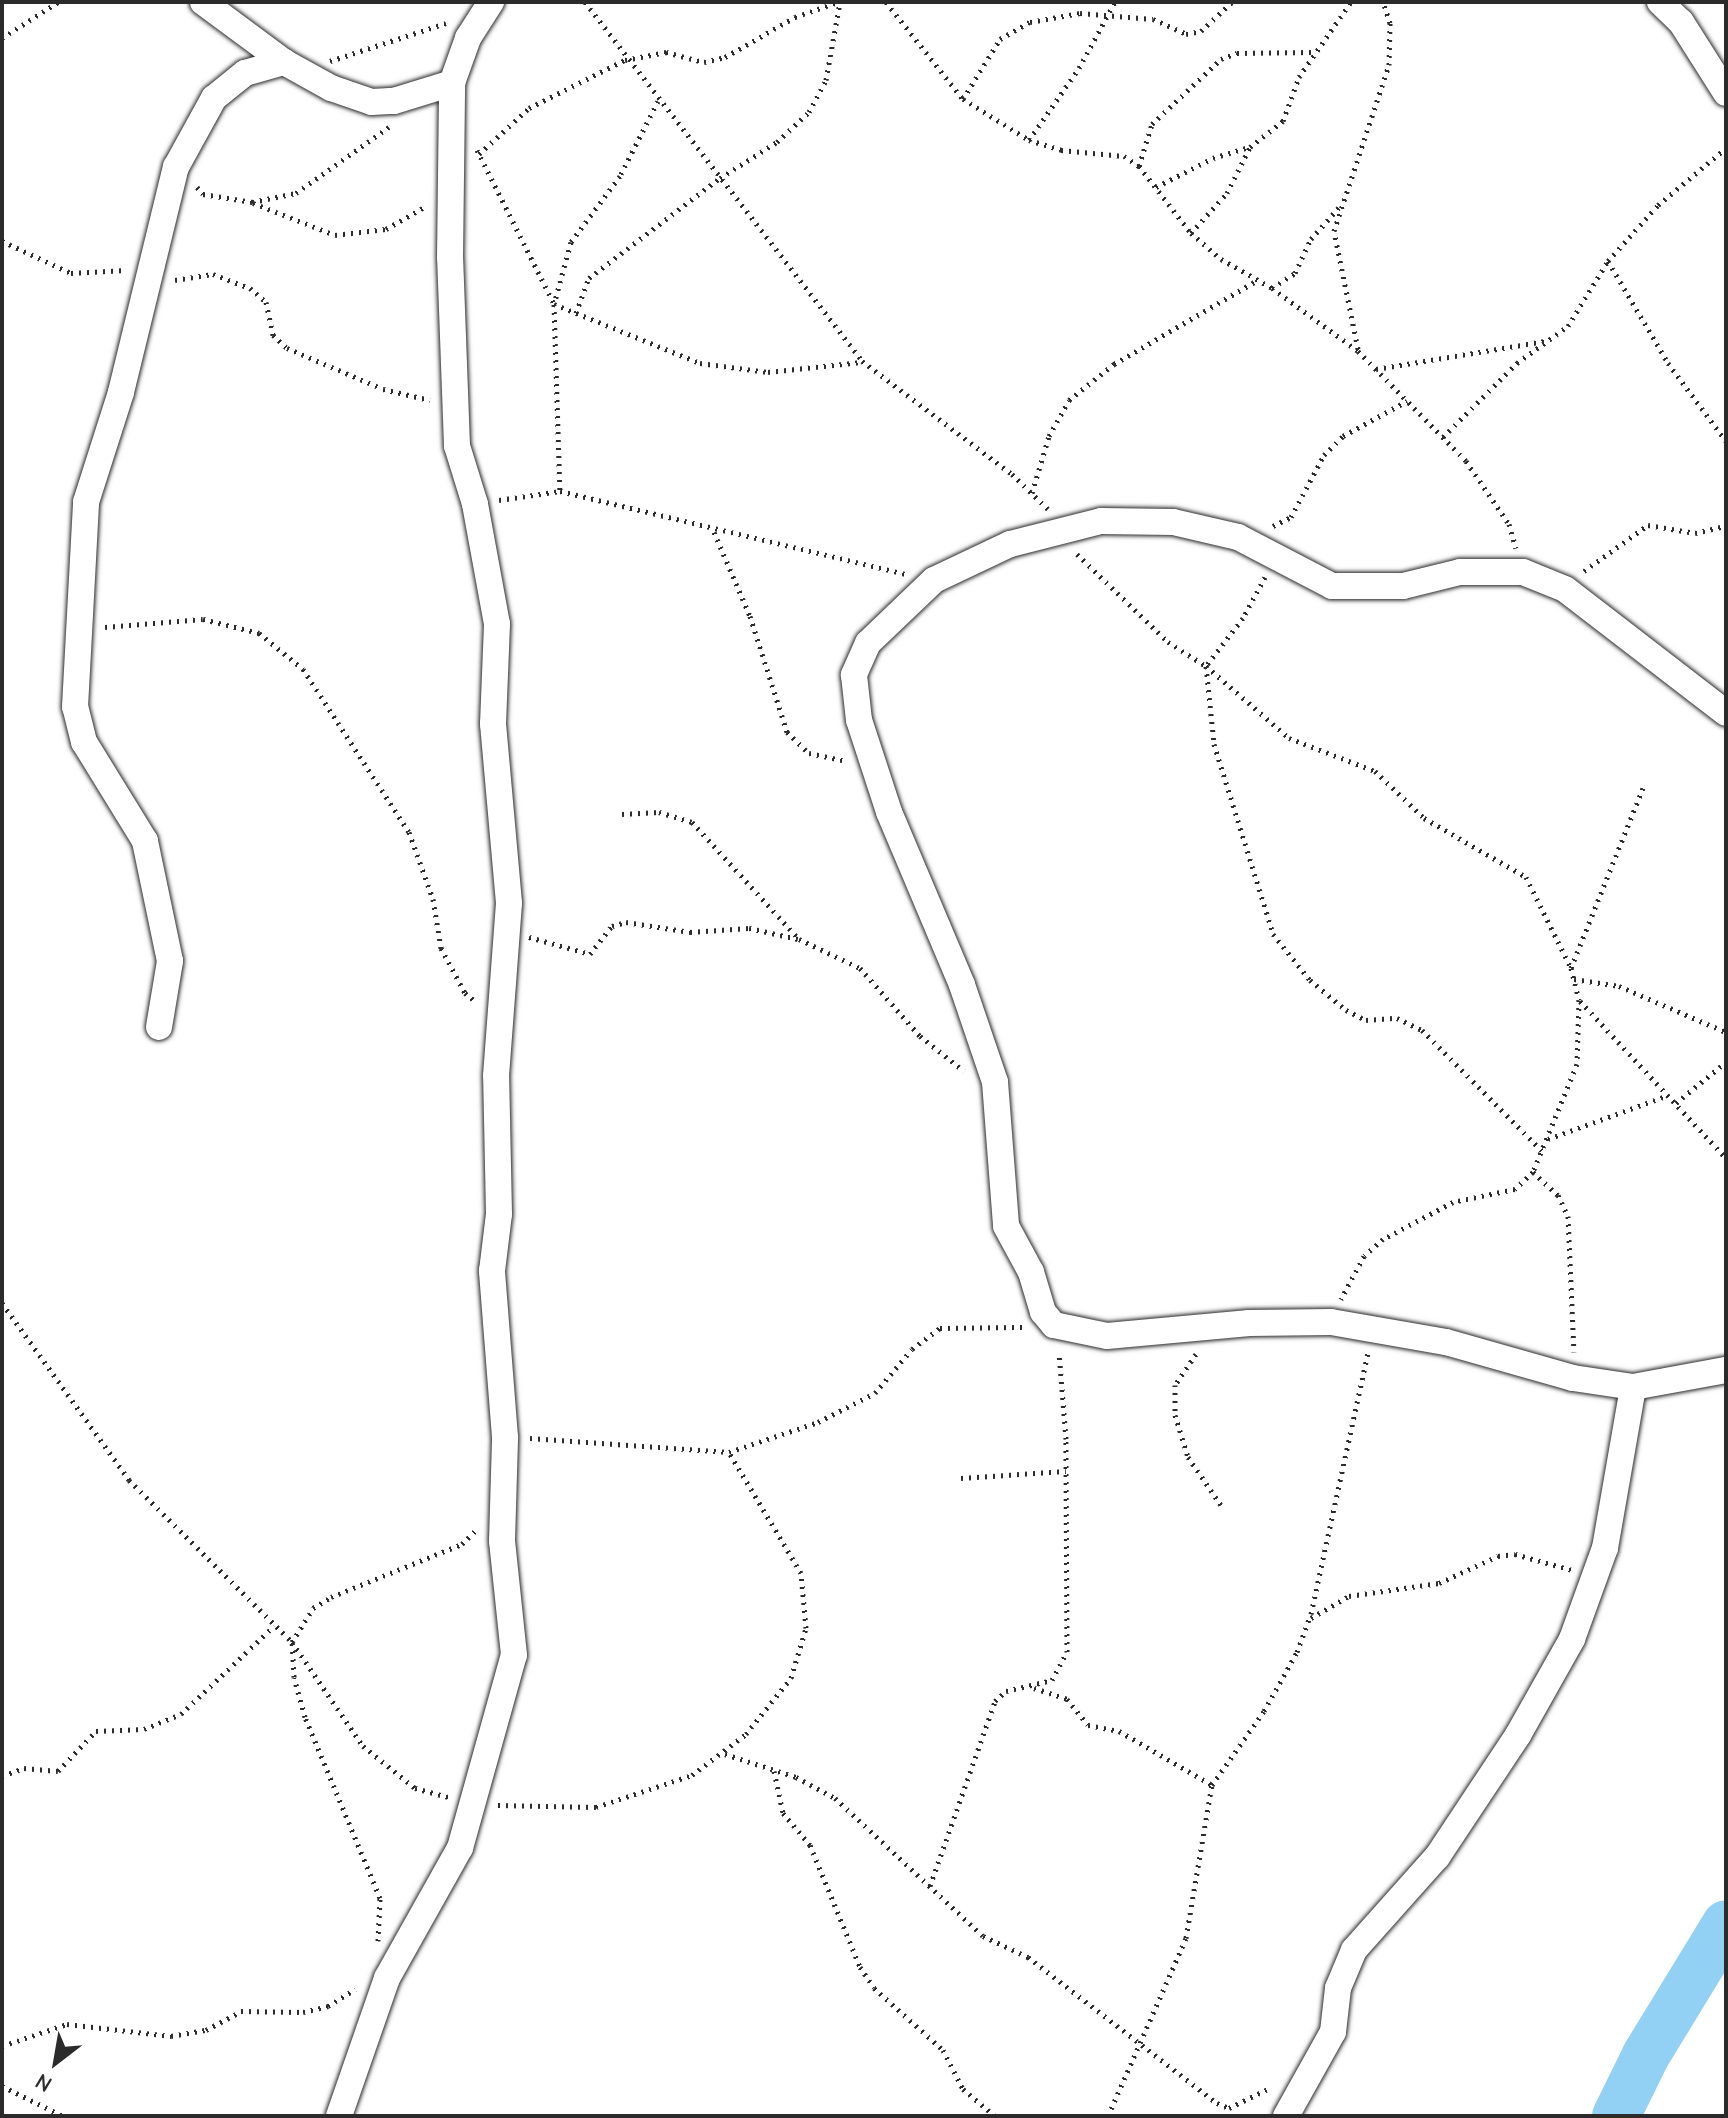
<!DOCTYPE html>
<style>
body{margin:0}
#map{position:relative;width:1728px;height:2118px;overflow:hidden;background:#fff;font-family:"Comic Neue",sans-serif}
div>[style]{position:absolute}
.river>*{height:48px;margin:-24px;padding:0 24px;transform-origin:24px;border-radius:24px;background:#92d1f3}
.path>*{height:5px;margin-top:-2.5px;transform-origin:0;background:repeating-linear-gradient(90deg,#2b2b2b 0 2px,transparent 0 8px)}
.roads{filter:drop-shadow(0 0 2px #2b2b2b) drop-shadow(0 0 2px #2b2b2b)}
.street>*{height:26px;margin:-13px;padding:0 13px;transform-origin:13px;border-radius:13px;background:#fff}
span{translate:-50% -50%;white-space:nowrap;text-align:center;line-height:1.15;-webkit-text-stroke:7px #fff;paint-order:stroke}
.frame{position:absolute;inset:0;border:4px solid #2b2b2b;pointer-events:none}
.north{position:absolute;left:16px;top:2022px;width:80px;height:80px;-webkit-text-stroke:6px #fff;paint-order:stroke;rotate:211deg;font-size:22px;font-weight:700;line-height:32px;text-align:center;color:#2b2b2b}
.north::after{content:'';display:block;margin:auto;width:28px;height:36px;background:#2b2b2b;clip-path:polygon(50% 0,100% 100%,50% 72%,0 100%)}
</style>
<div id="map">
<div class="river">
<div style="left:1616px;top:2116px;width:68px;rotate:-63.8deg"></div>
<div style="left:1646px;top:2055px;width:153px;rotate:-58.6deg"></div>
</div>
<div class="path">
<div style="left:585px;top:2px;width:453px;rotate:52.3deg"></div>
<div style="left:862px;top:361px;width:188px;rotate:37deg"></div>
<div style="left:1012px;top:474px;width:50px;rotate:44.2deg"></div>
<div style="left:886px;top:2px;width:124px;rotate:51.6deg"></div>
<div style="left:963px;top:99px;width:78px;rotate:31.8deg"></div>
<div style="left:1029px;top:140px;width:34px;rotate:17deg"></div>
<div style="left:1061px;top:150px;width:63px;rotate:5.4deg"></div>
<div style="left:1124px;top:156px;width:18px;rotate:34deg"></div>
<div style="left:1139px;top:166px;width:85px;rotate:52.2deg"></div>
<div style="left:1191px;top:233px;width:40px;rotate:41deg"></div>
<div style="left:1221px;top:259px;width:59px;rotate:29.6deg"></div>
<div style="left:1272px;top:288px;width:107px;rotate:36.2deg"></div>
<div style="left:1358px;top:351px;width:154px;rotate:45.5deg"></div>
<div style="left:1466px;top:461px;width:76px;rotate:55.7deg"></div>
<div style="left:1509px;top:524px;width:25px;rotate:74deg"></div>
<div style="left:2px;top:38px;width:67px;rotate:-32.7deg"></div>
<div style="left:330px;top:61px;width:122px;rotate:-18.1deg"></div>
<div style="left:963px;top:99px;width:70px;rotate:-58.3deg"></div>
<div style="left:1000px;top:39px;width:34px;rotate:-30deg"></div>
<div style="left:1030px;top:22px;width:51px;rotate:-10.2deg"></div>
<div style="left:1080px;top:13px;width:73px;rotate:4.7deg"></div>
<div style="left:1153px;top:19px;width:36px;rotate:24deg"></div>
<div style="left:1186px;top:34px;width:15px;rotate:-11deg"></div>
<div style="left:1201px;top:31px;width:42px;rotate:-43.1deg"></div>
<div style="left:658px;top:101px;width:84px;rotate:116.9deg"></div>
<div style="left:620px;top:176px;width:82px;rotate:126.6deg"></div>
<div style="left:571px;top:242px;width:64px;rotate:105.3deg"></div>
<div style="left:554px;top:304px;width:157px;rotate:22deg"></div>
<div style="left:700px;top:363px;width:69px;rotate:7.5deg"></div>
<div style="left:768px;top:372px;width:94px;rotate:-6.1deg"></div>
<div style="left:1029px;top:140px;width:88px;rotate:-55.2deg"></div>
<div style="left:1079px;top:68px;width:75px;rotate:-61.4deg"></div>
<div style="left:477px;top:150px;width:172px;rotate:63.4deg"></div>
<div style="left:554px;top:304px;width:187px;rotate:88.2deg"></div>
<div style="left:479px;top:154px;width:68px;rotate:-42.6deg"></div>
<div style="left:529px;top:108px;width:107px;rotate:-26.6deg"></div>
<div style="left:625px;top:60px;width:42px;rotate:-11deg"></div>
<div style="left:666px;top:52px;width:39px;rotate:15deg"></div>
<div style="left:704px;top:62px;width:22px;rotate:-13deg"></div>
<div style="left:725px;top:57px;width:81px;rotate:-29.7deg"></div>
<div style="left:795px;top:17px;width:46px;rotate:-19.2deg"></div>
<div style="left:1139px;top:166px;width:44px;rotate:-72.8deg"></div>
<div style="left:1152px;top:124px;width:95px;rotate:-43.3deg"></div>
<div style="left:1221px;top:59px;width:17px;rotate:-21deg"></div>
<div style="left:1237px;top:53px;width:77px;rotate:-0.7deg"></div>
<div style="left:197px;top:187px;width:9px;rotate:49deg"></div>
<div style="left:203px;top:194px;width:50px;rotate:9.3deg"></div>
<div style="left:252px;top:202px;width:45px;rotate:-11.6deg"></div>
<div style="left:296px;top:193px;width:114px;rotate:-35.4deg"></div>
<div style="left:1156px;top:187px;width:64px;rotate:-27deg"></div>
<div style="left:1213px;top:158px;width:38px;rotate:-17deg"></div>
<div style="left:253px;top:203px;width:88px;rotate:21.3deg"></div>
<div style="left:335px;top:235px;width:51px;rotate:-6.7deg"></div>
<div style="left:386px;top:229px;width:46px;rotate:-29.9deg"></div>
<div style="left:1191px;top:233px;width:54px;rotate:-48deg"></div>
<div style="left:1227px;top:193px;width:51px;rotate:-63.4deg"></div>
<div style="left:1250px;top:147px;width:42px;rotate:-38.2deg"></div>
<div style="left:1283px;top:121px;width:47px;rotate:-70deg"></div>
<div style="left:1299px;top:77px;width:91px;rotate:-55.3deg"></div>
<div style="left:2px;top:241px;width:76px;rotate:24.9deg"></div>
<div style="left:71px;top:273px;width:55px;rotate:-3.1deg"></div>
<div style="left:1608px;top:261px;width:118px;rotate:59.5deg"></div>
<div style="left:1668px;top:363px;width:97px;rotate:53.4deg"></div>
<div style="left:175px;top:280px;width:38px;rotate:-9deg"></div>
<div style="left:213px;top:274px;width:40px;rotate:21deg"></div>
<div style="left:250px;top:288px;width:21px;rotate:41deg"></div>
<div style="left:266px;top:302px;width:34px;rotate:78deg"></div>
<div style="left:273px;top:335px;width:19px;rotate:43deg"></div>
<div style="left:287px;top:348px;width:104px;rotate:23.1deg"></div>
<div style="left:383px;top:389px;width:48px;rotate:13.2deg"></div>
<div style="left:1272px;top:288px;width:27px;rotate:-33deg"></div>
<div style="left:1295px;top:273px;width:38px;rotate:-65deg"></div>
<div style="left:1311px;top:239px;width:45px;rotate:-48.6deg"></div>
<div style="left:576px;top:313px;width:37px;rotate:-70deg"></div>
<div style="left:589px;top:278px;width:165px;rotate:-37.4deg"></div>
<div style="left:720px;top:178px;width:67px;rotate:-32.3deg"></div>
<div style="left:777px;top:142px;width:44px;rotate:-43.2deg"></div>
<div style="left:809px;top:112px;width:36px;rotate:-62deg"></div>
<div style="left:826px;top:80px;width:79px;rotate:-79.8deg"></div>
<div style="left:1358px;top:349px;width:120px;rotate:-101.5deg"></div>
<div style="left:1334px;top:231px;width:175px;rotate:-71.7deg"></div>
<div style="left:1389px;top:65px;width:42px;rotate:-88.6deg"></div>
<div style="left:1390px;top:23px;width:22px;rotate:-108deg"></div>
<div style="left:1376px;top:369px;width:171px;rotate:-9.4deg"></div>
<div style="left:1443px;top:437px;width:105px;rotate:-45deg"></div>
<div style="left:1517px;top:363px;width:63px;rotate:-36deg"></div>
<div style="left:1568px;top:326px;width:76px;rotate:-58.4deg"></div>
<div style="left:1608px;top:261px;width:75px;rotate:-48.2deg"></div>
<div style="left:1658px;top:205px;width:89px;rotate:-40deg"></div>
<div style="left:1032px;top:493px;width:59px;rotate:-73.4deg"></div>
<div style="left:1049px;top:436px;width:41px;rotate:-60.9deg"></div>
<div style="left:1069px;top:400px;width:58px;rotate:-38.7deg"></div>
<div style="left:1114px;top:364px;width:167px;rotate:-30.3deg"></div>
<div style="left:499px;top:500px;width:62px;rotate:-8.4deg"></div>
<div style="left:560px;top:491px;width:356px;rotate:13.5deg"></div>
<div style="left:1273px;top:526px;width:20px;rotate:-27deg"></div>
<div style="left:1291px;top:517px;width:70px;rotate:-62deg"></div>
<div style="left:1324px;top:455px;width:27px;rotate:-45deg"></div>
<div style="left:1343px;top:436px;width:73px;rotate:-28.7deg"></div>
<div style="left:714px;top:532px;width:91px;rotate:66.8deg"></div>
<div style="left:750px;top:616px;width:122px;rotate:72.3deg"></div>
<div style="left:787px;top:732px;width:30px;rotate:44deg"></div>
<div style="left:809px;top:753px;width:39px;rotate:12deg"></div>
<div style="left:1077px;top:554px;width:127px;rotate:44deg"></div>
<div style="left:1168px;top:642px;width:45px;rotate:32.3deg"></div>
<div style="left:1206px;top:666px;width:110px;rotate:40.9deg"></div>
<div style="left:1289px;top:738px;width:92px;rotate:21deg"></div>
<div style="left:1375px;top:771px;width:68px;rotate:43.8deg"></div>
<div style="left:1424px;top:818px;width:118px;rotate:30deg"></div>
<div style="left:1526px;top:877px;width:102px;rotate:63.7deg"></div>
<div style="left:1571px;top:968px;width:33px;rotate:76deg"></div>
<div style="left:1579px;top:1000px;width:64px;rotate:91.8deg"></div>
<div style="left:1577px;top:1064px;width:117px;rotate:112.2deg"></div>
<div style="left:1533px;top:1172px;width:25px;rotate:137deg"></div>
<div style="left:1515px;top:1189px;width:63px;rotate:168.2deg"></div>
<div style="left:1453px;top:1202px;width:79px;rotate:152.1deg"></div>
<div style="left:1383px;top:1239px;width:25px;rotate:138deg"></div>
<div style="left:1364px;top:1256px;width:49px;rotate:118.1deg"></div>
<div style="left:1584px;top:571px;width:79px;rotate:-35.7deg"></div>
<div style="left:1648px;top:525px;width:48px;rotate:9.7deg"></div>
<div style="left:1695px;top:533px;width:32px;rotate:-13deg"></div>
<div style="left:1265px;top:577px;width:47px;rotate:118.2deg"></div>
<div style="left:1243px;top:618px;width:61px;rotate:127.6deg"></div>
<div style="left:1206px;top:666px;width:78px;rotate:84.1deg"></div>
<div style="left:1214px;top:744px;width:199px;rotate:72.7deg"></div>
<div style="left:1273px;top:934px;width:59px;rotate:51.2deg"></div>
<div style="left:1310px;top:980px;width:47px;rotate:39.8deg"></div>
<div style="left:1346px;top:1010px;width:22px;rotate:27deg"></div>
<div style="left:1366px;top:1020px;width:31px;rotate:-4deg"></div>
<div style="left:1397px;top:1018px;width:28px;rotate:26deg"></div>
<div style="left:1422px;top:1030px;width:172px;rotate:45.2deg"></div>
<div style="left:105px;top:627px;width:98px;rotate:-4.7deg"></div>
<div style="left:203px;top:619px;width:58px;rotate:14deg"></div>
<div style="left:259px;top:633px;width:57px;rotate:39.3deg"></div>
<div style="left:303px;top:669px;width:194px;rotate:57deg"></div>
<div style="left:409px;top:832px;width:71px;rotate:70.3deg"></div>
<div style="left:433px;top:899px;width:50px;rotate:80.7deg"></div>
<div style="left:441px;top:948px;width:51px;rotate:61.9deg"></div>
<div style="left:465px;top:993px;width:14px;rotate:39deg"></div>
<div style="left:622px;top:814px;width:37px;rotate:-3deg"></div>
<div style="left:659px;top:812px;width:34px;rotate:17deg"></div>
<div style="left:692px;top:822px;width:159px;rotate:47.6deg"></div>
<div style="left:799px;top:939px;width:68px;rotate:25.4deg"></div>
<div style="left:860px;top:968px;width:91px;rotate:48.6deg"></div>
<div style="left:920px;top:1036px;width:56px;rotate:38.5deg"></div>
<div style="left:529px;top:937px;width:63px;rotate:15.6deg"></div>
<div style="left:590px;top:954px;width:36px;rotate:-52deg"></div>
<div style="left:612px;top:926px;width:15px;rotate:-16deg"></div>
<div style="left:626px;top:922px;width:65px;rotate:8.9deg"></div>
<div style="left:690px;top:932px;width:59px;rotate:-3.9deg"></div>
<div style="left:749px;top:928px;width:50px;rotate:12.7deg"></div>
<div style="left:1571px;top:968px;width:194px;rotate:-68.2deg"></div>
<div style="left:1574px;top:979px;width:46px;rotate:8.8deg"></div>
<div style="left:1619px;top:986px;width:116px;rotate:23.3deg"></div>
<div style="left:1580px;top:1001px;width:214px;rotate:47.1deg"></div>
<div style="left:1676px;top:1103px;width:65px;rotate:-39.4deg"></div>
<div style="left:1548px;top:1139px;width:126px;rotate:-20deg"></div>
<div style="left:1533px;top:1172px;width:34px;rotate:43deg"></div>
<div style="left:1558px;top:1195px;width:23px;rotate:65deg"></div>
<div style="left:1568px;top:1216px;width:136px;rotate:87.5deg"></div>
<div style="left:2px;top:1303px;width:218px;rotate:54.3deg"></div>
<div style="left:129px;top:1480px;width:230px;rotate:44.8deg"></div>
<div style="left:292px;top:1642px;width:126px;rotate:55.7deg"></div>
<div style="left:363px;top:1746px;width:67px;rotate:38.9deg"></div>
<div style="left:415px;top:1788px;width:35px;rotate:15deg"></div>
<div style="left:1196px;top:1354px;width:37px;rotate:124deg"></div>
<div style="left:1175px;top:1385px;width:30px;rotate:90deg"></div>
<div style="left:1175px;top:1415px;width:44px;rotate:72.8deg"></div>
<div style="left:1188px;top:1457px;width:58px;rotate:55.5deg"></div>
<div style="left:530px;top:1438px;width:199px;rotate:4deg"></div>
<div style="left:729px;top:1452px;width:94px;rotate:-18.6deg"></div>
<div style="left:818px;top:1422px;width:64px;rotate:-27deg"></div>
<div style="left:875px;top:1393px;width:57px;rotate:-49.9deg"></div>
<div style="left:912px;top:1349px;width:35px;rotate:-37deg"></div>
<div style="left:940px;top:1328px;width:83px;rotate:-0.7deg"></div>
<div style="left:961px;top:1478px;width:105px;rotate:-3.8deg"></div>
<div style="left:1311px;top:1618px;width:44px;rotate:-30.1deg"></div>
<div style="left:1349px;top:1596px;width:91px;rotate:-8.2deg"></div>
<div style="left:1439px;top:1583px;width:65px;rotate:-24.6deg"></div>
<div style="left:1498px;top:1556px;width:17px;rotate:-7deg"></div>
<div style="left:1515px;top:1554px;width:59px;rotate:15.7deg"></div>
<div style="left:1034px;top:1688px;width:35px;rotate:18deg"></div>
<div style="left:1067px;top:1699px;width:33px;rotate:51deg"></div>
<div style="left:1088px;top:1725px;width:32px;rotate:11deg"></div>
<div style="left:1119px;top:1731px;width:108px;rotate:30.1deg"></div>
<div style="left:725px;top:1754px;width:75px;rotate:17.9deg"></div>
<div style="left:796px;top:1777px;width:44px;rotate:28.3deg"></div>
<div style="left:835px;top:1798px;width:202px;rotate:43deg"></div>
<div style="left:983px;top:1936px;width:50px;rotate:25deg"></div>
<div style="left:1028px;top:1957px;width:239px;rotate:37.7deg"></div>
<div style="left:1217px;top:2103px;width:13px;rotate:23deg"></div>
<div style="left:1229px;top:2108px;width:46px;rotate:-26deg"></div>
<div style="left:774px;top:1771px;width:43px;rotate:77.9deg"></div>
<div style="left:783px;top:1813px;width:42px;rotate:49.8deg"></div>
<div style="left:810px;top:1845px;width:132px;rotate:67.7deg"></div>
<div style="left:860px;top:1967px;width:25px;rotate:56deg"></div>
<div style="left:874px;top:1988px;width:93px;rotate:41.9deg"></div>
<div style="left:943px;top:2050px;width:44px;rotate:62.9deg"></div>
<div style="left:963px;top:2089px;width:42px;rotate:40.2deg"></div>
<div style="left:2px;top:1776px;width:23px;rotate:-20deg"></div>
<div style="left:24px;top:1768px;width:34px;rotate:5deg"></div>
<div style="left:58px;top:1771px;width:55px;rotate:-46.5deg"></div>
<div style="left:96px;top:1731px;width:48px;rotate:-2.4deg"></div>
<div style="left:144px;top:1729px;width:40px;rotate:-22deg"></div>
<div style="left:181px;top:1714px;width:128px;rotate:-43.4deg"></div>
<div style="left:498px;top:1805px;width:98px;rotate:1.2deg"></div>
<div style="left:596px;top:1807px;width:101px;rotate:-18.4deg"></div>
<div style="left:692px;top:1775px;width:68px;rotate:-37.2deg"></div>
<div style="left:746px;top:1734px;width:72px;rotate:-51.2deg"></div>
<div style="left:791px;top:1678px;width:52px;rotate:-73.3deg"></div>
<div style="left:806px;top:1628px;width:55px;rotate:-95.2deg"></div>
<div style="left:801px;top:1573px;width:141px;rotate:-120.8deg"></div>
<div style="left:930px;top:1886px;width:196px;rotate:-70.6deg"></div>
<div style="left:995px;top:1701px;width:15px;rotate:-42deg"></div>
<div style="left:1006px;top:1691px;width:47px;rotate:-13.4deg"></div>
<div style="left:1052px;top:1680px;width:32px;rotate:-62deg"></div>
<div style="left:1067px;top:1652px;width:213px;rotate:-90.3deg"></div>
<div style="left:1066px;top:1439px;width:87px;rotate:-94.6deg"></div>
<div style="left:378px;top:1941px;width:43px;rotate:-87.3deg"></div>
<div style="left:380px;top:1898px;width:196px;rotate:-112.5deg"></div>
<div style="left:305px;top:1717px;width:41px;rotate:-105.4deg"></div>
<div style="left:294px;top:1677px;width:35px;rotate:-93deg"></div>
<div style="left:292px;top:1642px;width:40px;rotate:-58deg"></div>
<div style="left:313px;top:1608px;width:21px;rotate:-31deg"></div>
<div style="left:331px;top:1597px;width:141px;rotate:-22deg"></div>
<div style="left:462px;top:1544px;width:20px;rotate:-45deg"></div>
<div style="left:2px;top:2046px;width:69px;rotate:-18.7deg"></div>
<div style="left:67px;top:2024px;width:105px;rotate:6.6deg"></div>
<div style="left:171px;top:2036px;width:36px;rotate:-10deg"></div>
<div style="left:206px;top:2030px;width:40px;rotate:-28deg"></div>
<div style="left:241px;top:2011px;width:62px;rotate:0.9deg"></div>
<div style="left:303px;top:2012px;width:26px;rotate:-13deg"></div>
<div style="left:328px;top:2006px;width:32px;rotate:-32deg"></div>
<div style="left:2px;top:2086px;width:68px;rotate:26.2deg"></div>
<div style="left:1108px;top:2116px;width:194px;rotate:-66.3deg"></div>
<div style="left:1186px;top:1938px;width:155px;rotate:-80.4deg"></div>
<div style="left:1212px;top:1785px;width:90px;rotate:-54.9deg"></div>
<div style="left:1264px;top:1711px;width:68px;rotate:-60.8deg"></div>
<div style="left:1297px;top:1652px;width:40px;rotate:-69.8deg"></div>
<div style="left:1311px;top:1614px;width:268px;rotate:-77.7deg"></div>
</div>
<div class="roads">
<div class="street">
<div style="left:203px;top:2px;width:101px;rotate:36.5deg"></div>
<div style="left:284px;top:62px;width:54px;rotate:29deg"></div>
<div style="left:331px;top:88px;width:43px;rotate:18.9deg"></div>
<div style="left:372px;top:102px;width:22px;rotate:-3deg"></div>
<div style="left:394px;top:101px;width:61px;rotate:-17.2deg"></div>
<div style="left:1660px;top:2px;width:29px;rotate:44deg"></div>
<div style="left:1681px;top:22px;width:84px;rotate:57.6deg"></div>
<div style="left:1726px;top:713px;width:203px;rotate:-142.4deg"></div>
<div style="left:1565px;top:589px;width:45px;rotate:-158deg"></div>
<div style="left:1523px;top:572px;width:63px;rotate:180deg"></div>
<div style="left:1460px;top:572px;width:59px;rotate:166.2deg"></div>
<div style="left:1403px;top:586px;width:71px;rotate:180deg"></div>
<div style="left:1332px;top:586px;width:106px;rotate:-152.5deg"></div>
<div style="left:1238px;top:537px;width:67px;rotate:-167deg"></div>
<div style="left:1173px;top:522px;width:72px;rotate:-179.2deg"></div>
<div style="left:1101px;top:521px;width:94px;rotate:165.8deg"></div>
<div style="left:1010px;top:544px;width:84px;rotate:154.7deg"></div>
<div style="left:934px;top:580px;width:91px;rotate:136.3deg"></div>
<div style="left:868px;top:643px;width:35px;rotate:114deg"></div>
<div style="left:854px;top:675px;width:45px;rotate:83.7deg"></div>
<div style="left:859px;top:720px;width:97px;rotate:71.9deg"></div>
<div style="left:889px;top:812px;width:188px;rotate:67.1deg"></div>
<div style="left:962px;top:985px;width:102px;rotate:71.2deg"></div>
<div style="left:995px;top:1082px;width:144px;rotate:85.6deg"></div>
<div style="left:1006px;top:1226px;width:52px;rotate:61.5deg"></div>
<div style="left:1031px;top:1272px;width:42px;rotate:73.3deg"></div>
<div style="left:1043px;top:1312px;width:17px;rotate:50deg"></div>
<div style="left:1054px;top:1325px;width:54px;rotate:11.7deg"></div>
<div style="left:1107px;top:1336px;width:143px;rotate:-5.2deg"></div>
<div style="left:1249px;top:1323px;width:82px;rotate:-0.7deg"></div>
<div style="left:1331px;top:1322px;width:117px;rotate:9.9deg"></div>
<div style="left:1446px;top:1342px;width:132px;rotate:15.8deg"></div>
<div style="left:1573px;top:1378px;width:61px;rotate:8.5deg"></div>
<div style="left:1633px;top:1387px;width:95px;rotate:-10.4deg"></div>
<div style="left:159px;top:1027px;width:67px;rotate:-80.5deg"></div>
<div style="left:170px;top:961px;width:123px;rotate:-101.8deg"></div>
<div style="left:145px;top:841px;width:116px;rotate:-121.6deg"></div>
<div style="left:84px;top:742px;width:36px;rotate:-104deg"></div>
<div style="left:75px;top:707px;width:205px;rotate:-86.9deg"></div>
<div style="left:86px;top:502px;width:115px;rotate:-72.3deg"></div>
<div style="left:121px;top:392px;width:232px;rotate:-76.3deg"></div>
<div style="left:176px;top:167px;width:79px;rotate:-61.2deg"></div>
<div style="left:214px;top:98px;width:40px;rotate:-39deg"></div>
<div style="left:245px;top:73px;width:41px;rotate:-15.8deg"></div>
<div style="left:339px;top:2116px;width:146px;rotate:-70.8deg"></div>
<div style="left:387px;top:1978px;width:149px;rotate:-60.7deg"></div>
<div style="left:460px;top:1848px;width:200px;rotate:-74.4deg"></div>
<div style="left:514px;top:1655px;width:115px;rotate:-96deg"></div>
<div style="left:502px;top:1541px;width:104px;rotate:-88.3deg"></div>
<div style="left:505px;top:1437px;width:167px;rotate:-94.5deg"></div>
<div style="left:492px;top:1271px;width:57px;rotate:-83deg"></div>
<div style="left:499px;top:1214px;width:138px;rotate:-91.2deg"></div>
<div style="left:496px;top:1076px;width:173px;rotate:-85.7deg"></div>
<div style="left:509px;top:903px;width:180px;rotate:-95.1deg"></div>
<div style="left:493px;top:724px;width:100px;rotate:-87.7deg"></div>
<div style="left:497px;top:624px;width:122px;rotate:-100.4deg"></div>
<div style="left:475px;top:504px;width:61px;rotate:-107.2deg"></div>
<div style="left:457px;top:446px;width:188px;rotate:-92.1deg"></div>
<div style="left:450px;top:258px;width:175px;rotate:-89.3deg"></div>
<div style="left:452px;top:83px;width:48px;rotate:-70.4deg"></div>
<div style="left:468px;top:38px;width:43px;rotate:-57.4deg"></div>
<div style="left:1286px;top:2116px;width:96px;rotate:-60.8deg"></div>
<div style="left:1333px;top:2032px;width:44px;rotate:-83.5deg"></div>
<div style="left:1338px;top:1988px;width:41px;rotate:-67.2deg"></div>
<div style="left:1354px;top:1950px;width:125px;rotate:-48.3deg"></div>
<div style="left:1437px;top:1857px;width:146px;rotate:-56.4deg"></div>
<div style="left:1518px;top:1735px;width:110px;rotate:-60.6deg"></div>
<div style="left:1572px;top:1639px;width:97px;rotate:-70.1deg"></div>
<div style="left:1605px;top:1548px;width:163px;rotate:-80.1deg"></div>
</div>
</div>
<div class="frame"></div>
<div class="north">N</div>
</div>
